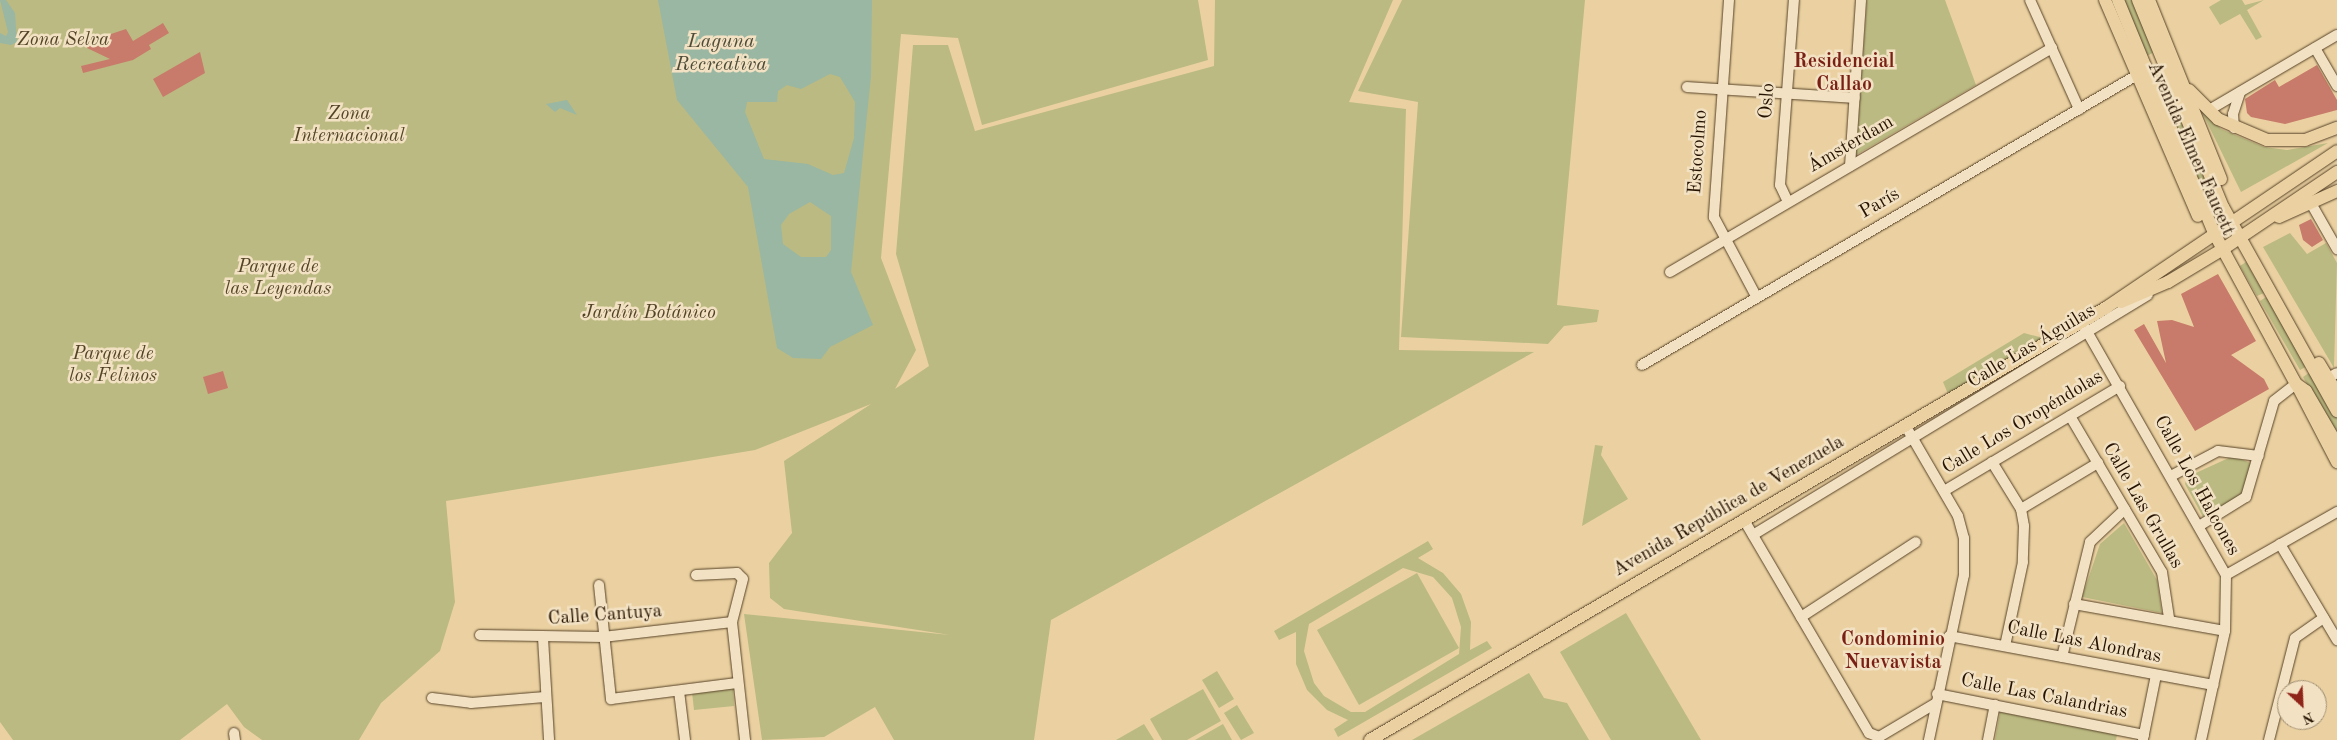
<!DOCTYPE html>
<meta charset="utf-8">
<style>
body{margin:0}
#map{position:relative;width:2337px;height:740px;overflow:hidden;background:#ebd1a1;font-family:"Old Standard TT",serif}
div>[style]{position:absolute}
.green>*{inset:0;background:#bbba82}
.water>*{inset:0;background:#99b7a2}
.building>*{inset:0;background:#c87b6a}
.roads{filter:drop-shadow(0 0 1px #574228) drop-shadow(0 0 1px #574228)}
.minor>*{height:10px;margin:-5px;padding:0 5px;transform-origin:5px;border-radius:5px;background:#f2e1c2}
.major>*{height:12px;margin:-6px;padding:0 6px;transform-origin:6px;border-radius:6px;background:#ebd1a1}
span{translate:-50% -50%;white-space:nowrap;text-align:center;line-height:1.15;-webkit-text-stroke:5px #f2e1c2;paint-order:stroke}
.park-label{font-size:19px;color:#534427;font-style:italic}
.street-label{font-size:19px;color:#261200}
.water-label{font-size:20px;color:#4e4c39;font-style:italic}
.neighbourhood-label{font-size:20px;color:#7a1f14;font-weight:700}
.north{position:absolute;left:2277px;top:680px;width:50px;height:50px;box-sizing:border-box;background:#f2e1c2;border:1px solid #a08e74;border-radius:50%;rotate:155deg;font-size:14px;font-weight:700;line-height:20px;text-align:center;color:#261200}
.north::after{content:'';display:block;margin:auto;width:18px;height:22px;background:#8f2418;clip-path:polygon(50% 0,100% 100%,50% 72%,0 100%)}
</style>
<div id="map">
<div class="green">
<div style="clip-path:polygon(0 0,1198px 0,1208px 60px,982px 125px,958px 38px,901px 34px,881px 258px,916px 350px,895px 389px,929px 366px,896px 254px,913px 45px,948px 45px,975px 131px,1214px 66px,1215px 0,1393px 0,1349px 102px,1406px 109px,1399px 350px,1534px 352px,1051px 620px,1034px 740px,894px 740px,875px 707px,824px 737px,762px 740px,744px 614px,950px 635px,784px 609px,770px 598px,769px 563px,792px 533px,784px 461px,871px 404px,755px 450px,446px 501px,455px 602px,440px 651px,381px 703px,359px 740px,262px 740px,244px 727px,227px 704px,180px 740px,13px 740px,0 722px)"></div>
<div style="clip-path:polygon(1402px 0,1585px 0,1557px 305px,1599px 310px,1597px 322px,1564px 326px,1548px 344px,1401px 337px,1418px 102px,1358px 91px)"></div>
<div style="clip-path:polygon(1867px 0,1945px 0,1976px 85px,1856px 155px)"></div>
<div style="clip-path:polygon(2123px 0,2132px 0,2154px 52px,2147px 56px)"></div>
<div style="clip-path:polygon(2221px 0,2242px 0,2245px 5px,2264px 0,2247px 10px,2262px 37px,2256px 40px,2240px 14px,2220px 25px,2209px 7px)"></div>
<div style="clip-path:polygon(2163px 72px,2219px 204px,2209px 208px,2154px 76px)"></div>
<div style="clip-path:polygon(2199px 106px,2221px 129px,2264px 147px,2287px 150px,2328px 143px,2241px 192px)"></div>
<div style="clip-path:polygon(2290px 233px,2307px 254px,2326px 243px,2337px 263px,2334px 368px,2263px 247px)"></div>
<div style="clip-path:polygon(2246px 262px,2264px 293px,2257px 296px,2240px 266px)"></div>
<div style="clip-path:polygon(2266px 297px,2309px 365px,2300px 370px,2260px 301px)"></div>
<div style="clip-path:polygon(2024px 333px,2043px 338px,1948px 394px,1943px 382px)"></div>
<div style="clip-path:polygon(2313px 370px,2337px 413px,2337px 437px,2303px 377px)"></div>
<div style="clip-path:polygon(1595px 445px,1603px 446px,1601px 455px,1628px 499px,1582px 526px)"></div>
<div style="clip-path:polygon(2233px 456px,2253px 464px,2244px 494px,2203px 517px,2185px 484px,2187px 477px)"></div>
<div style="clip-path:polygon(2124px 523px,2157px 580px,2162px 613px,2082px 597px,2100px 544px)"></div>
<div style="clip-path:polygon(evenodd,1428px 541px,1433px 549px,1418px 558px,1443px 573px,1461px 594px,1471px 622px,1470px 650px,1487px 641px,1492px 648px,1338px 737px,1334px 729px,1348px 720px,1327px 710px,1307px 690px,1296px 664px,1296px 632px,1279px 640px,1274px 631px,1428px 541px,1403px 568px,1433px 577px,1452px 598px,1461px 627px,1459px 654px,1365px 712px,1351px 712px,1324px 696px,1314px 683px,1304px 651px,1309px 624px,1403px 568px)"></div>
<div style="clip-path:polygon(1417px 573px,1459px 648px,1359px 705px,1317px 630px)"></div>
<div style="clip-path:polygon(1626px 613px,1701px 740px,1611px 740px,1560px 652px)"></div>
<div style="clip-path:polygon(1217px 671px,1234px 699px,1219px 708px,1202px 680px)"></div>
<div style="clip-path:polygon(1529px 673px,1544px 698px,1567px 703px,1589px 740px,1412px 740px)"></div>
<div style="clip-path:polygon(733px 688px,734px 706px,694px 710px,692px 692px)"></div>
<div style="clip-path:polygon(1203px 689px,1221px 721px,1187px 740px,1162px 740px,1150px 719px)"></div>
<div style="clip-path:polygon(1237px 705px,1254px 733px,1241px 740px,1224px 713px)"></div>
<div style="clip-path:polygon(2000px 712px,2117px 735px,2116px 740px,1995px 740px)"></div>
<div style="clip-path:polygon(1144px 724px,1154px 740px,1116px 740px)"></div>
<div style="clip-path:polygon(1223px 724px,1232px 740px,1195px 740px)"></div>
</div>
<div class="water">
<div style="clip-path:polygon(0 0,6px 0,15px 13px,17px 42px,11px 45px,0 43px,0 33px,6px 36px,8px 32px)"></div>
<div style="clip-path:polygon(evenodd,658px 0,872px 0,871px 76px,851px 272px,873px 325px,830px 347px,821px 359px,793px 358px,777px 348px,748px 187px,677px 100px,658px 0,830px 74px,840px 77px,855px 102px,854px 138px,844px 173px,833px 175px,808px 164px,764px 159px,745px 112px,747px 102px,777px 102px,778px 91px,787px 85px,801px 89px,830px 74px,658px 0,810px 202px,831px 216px,831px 250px,826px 257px,801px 257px,783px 244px,781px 225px,789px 214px,810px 202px)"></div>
<div style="clip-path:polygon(567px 100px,577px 115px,560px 108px,555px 112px,546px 104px)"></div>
</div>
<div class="building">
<div style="clip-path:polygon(163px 23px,169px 33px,149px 45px,151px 49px,133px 60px,83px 73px,81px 66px,110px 59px,87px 48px,87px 42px,126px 29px,133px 41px)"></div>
<div style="clip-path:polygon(200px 52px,205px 73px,163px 97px,153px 79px)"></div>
<div style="clip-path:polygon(2317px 65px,2337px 100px,2337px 110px,2285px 124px,2251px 117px,2247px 113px,2245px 99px,2275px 80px,2279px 87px)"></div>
<div style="clip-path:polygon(2311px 219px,2323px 240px,2312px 247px,2303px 240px,2299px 225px)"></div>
<div style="clip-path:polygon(2218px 274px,2256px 341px,2231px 355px,2264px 379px,2269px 389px,2195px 431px,2134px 330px,2144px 324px,2166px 363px,2157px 321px,2172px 320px,2194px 327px,2181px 294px)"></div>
<div style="clip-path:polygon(223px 371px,228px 388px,208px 394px,203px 377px)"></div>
</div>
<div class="roads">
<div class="minor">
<div style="left:1729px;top:0;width:218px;rotate:94deg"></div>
<div style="left:1714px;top:217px;width:89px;rotate:62deg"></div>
<div style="left:2030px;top:0;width:120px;rotate:65.8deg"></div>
<div style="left:2315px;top:48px;width:44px;rotate:59.9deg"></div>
<div style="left:1687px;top:87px;width:168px;rotate:3.7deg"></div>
<div style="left:2209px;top:110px;width:148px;rotate:-30.4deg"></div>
<div style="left:2234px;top:128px;width:14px;rotate:-94deg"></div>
<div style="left:2233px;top:114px;width:23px;rotate:-72deg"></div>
<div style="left:1850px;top:166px;width:166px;rotate:-86.2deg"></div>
<div style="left:1788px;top:202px;width:19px;rotate:-115deg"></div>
<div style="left:1780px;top:185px;width:186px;rotate:-85.7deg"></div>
<div style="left:2312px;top:205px;width:51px;rotate:60.4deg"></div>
<div style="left:1670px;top:272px;width:443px;rotate:-30.4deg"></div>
<div style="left:2081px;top:321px;width:292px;rotate:60.3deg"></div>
<div style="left:2226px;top:575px;width:56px;rotate:91deg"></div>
<div style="left:2225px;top:631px;width:112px;rotate:102.4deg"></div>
<div style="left:1642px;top:365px;width:574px;rotate:-30.36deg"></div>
<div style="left:2328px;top:378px;width:10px;rotate:-29deg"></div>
<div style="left:2070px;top:416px;width:181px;rotate:59.5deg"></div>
<div style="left:2162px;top:572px;width:47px;rotate:81.3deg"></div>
<div style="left:1905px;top:425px;width:105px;rotate:59.8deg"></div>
<div style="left:1958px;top:516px;width:23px;rotate:75deg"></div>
<div style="left:1964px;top:538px;width:37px;rotate:90deg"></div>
<div style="left:1964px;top:575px;width:169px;rotate:102deg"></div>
<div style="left:1992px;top:462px;width:55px;rotate:58.3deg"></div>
<div style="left:2021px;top:509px;width:17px;rotate:80deg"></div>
<div style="left:2024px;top:526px;width:36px;rotate:92deg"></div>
<div style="left:2023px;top:562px;width:86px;rotate:102.1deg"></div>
<div style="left:2171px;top:476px;width:53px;rotate:-28deg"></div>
<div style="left:2218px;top:451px;width:41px;rotate:7deg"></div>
<div style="left:1944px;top:491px;width:205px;rotate:-30.8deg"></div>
<div style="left:2021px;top:509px;width:90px;rotate:-30.9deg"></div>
<div style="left:1744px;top:520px;width:247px;rotate:59.6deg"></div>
<div style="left:1869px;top:733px;width:11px;rotate:22deg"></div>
<div style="left:1879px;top:737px;width:66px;rotate:-30.8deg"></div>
<div style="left:2199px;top:526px;width:55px;rotate:-31.7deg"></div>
<div style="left:2246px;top:497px;width:100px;rotate:-73.7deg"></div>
<div style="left:2274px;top:401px;width:28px;rotate:-38deg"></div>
<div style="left:1753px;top:535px;width:462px;rotate:-31.3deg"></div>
<div style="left:2280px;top:544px;width:112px;rotate:59.3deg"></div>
<div style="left:696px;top:575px;width:41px;rotate:-2.8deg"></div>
<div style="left:737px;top:573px;width:8px;rotate:45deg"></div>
<div style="left:743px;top:579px;width:44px;rotate:104.3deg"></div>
<div style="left:732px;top:622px;width:119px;rotate:83.7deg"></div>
<div style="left:2226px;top:575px;width:128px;rotate:-29.6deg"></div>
<div style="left:599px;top:585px;width:115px;rotate:84deg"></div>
<div style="left:611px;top:699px;width:127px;rotate:-7.2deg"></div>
<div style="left:2074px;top:604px;width:153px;rotate:10.1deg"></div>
<div style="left:1801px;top:617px;width:137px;rotate:-33.1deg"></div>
<div style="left:480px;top:635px;width:123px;rotate:0.9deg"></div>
<div style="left:603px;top:637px;width:130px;rotate:-6.6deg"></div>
<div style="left:1949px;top:636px;width:269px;rotate:10.5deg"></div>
<div style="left:543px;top:638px;width:102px;rotate:86.6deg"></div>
<div style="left:2062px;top:657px;width:118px;rotate:-76.3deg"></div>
<div style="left:2090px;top:542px;width:48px;rotate:-43.3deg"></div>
<div style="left:679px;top:691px;width:49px;rotate:83deg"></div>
<div style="left:1937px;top:694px;width:211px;rotate:11.2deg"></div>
<div style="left:432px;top:698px;width:39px;rotate:7deg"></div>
<div style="left:471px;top:703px;width:74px;rotate:-4.6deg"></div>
<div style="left:234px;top:733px;width:7px;rotate:82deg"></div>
<div style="left:2143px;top:739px;width:65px;rotate:-78.5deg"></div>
<div style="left:1988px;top:740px;width:36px;rotate:-79deg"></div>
<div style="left:2269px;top:740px;width:105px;rotate:-75.7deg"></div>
<div style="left:2295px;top:638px;width:35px;rotate:-35deg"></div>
</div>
<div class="major">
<div style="left:2105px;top:0;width:235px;rotate:66.7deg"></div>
<div style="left:2118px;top:0;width:252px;rotate:67.6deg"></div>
<div style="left:2214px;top:233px;width:172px;rotate:61.5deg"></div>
<div style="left:2296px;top:384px;width:12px;rotate:35deg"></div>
<div style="left:2306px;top:391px;width:61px;rotate:59.7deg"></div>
<div style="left:2138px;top:0;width:224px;rotate:67.7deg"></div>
<div style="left:2223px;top:207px;width:234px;rotate:60.8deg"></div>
<div style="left:2149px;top:0;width:193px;rotate:68.1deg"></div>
<div style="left:2189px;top:90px;width:41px;rotate:45deg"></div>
<div style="left:2218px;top:119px;width:53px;rotate:23.2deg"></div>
<div style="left:2267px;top:140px;width:38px"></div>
<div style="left:2305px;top:140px;width:34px;rotate:-21deg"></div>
<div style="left:2279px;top:217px;width:64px;rotate:-24.1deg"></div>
<div style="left:2121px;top:302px;width:51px;rotate:-23.1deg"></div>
<div style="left:2168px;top:282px;width:64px;rotate:-31deg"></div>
<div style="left:2223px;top:249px;width:138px;rotate:-34deg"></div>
<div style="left:2319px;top:363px;width:35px;rotate:59deg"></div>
<div style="left:2297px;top:385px;width:87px;rotate:62.5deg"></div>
<div style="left:1370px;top:740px;width:855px;rotate:-30.43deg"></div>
<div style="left:2107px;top:307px;width:278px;rotate:-34.1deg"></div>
</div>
</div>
<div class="park-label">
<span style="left:63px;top:41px">Zona Selva</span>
<span style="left:349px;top:126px">Zona<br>Internacional</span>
<span style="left:278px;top:279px">Parque de<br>las Leyendas</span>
<span style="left:649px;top:314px">Jardín Botánico</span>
<span style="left:113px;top:366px">Parque de<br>los Felinos</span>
</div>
<div class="street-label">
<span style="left:1768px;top:101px;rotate:-86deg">Oslo</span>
<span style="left:1851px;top:145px;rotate:-30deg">Ámsterdam</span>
<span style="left:2190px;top:149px;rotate:66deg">Avenida Elmer Faucett</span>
<span style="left:1699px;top:152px;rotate:-86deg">Estocolmo</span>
<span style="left:1880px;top:204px;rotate:-30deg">París</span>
<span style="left:2032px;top:347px;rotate:-31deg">Calle Las Águilas</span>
<span style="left:2023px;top:423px;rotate:-31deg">Calle Los Oropéndolas</span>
<span style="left:2196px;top:486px;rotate:61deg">Calle Los Halcones</span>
<span style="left:2142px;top:506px;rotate:60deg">Calle Las Grullas</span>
<span style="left:1729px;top:507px;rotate:-30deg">Avenida República de Venezuela</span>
<span style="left:605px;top:616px;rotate:-4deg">Calle Cantuya</span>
<span style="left:2084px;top:643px;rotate:11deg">Calle Las Alondras</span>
<span style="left:2044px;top:697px;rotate:11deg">Calle Las Calandrias</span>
</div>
<div class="water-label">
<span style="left:721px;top:54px">Laguna<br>Recreativa</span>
</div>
<div class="neighbourhood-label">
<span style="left:1844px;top:74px">Residencial<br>Callao</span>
<span style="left:1893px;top:652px">Condominio<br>Nuevavista</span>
</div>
<div class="north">N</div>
</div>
